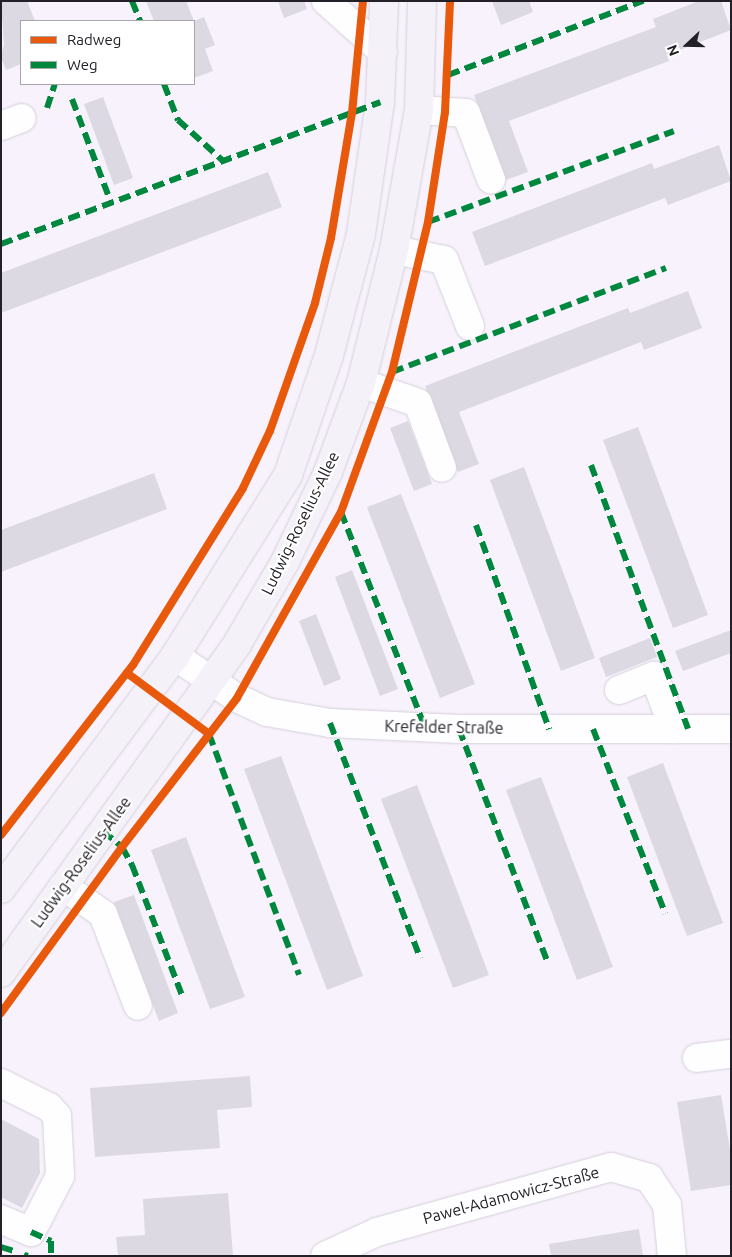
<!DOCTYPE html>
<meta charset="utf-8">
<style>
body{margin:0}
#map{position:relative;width:732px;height:1257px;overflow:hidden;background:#f7f2fc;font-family:Ubuntu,sans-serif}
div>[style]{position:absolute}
.building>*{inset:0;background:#ddd9e2}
.roads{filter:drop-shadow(0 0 1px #d5d0d9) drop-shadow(0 0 1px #d5d0d9)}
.minor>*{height:28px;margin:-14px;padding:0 14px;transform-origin:14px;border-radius:14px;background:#fefdff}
.major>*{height:28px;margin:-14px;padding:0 14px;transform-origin:14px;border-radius:14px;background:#f4f1f8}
.quiet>*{height:6px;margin-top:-3px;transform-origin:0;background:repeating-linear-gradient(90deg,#00873e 0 12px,transparent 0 18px)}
.cycleway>*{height:8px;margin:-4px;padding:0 4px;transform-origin:4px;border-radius:4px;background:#e8590c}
span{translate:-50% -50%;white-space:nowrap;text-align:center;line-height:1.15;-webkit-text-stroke:4.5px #fff;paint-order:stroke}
.street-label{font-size:16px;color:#242028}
.frame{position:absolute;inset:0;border:2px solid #242028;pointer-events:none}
.legend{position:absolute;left:20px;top:20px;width:175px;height:65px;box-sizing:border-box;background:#fff;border:1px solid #a7a6a9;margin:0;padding:6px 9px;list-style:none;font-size:15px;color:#242028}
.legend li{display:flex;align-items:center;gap:10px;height:25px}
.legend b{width:25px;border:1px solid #a7a6a9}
.north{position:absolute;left:662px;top:20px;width:50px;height:50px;-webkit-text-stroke:4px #fff;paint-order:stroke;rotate:249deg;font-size:14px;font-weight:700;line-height:20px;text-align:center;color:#242028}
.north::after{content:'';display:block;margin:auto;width:18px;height:22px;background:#242028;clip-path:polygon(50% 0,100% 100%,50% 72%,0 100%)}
</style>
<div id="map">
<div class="building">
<div style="clip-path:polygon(1px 1px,27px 1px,35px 21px,21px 21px,21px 64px,6px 70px,1px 57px,4px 44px)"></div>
<div style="clip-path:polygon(146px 1px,186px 1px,194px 21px,154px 21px)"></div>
<div style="clip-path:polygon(278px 1px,304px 1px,307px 9px,284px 18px)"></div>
<div style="clip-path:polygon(492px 1px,529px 1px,533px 12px,501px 25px)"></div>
<div style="clip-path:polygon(699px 1px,721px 1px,731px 30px,667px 55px,669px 61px,509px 121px,528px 172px,506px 180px,474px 95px,656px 27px,653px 19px)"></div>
<div style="clip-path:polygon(204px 17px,215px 45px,205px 49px,213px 71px,194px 78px,194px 21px)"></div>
<div style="clip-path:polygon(103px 97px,133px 178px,114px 185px,84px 104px)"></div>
<div style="clip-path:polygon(719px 145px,731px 181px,668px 205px,665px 198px,485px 266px,472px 232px,652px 163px,654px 169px)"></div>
<div style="clip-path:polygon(268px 172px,282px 207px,1px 313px,1px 273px)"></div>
<div style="clip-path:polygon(688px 291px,702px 328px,644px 350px,641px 342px,459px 412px,479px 464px,458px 472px,425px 386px,628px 308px,630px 313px)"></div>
<div style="clip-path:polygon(408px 421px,432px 484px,414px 491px,390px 428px)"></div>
<div style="clip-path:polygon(638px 427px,708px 615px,673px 628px,603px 440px)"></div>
<div style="clip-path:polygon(524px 467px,595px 658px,561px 671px,490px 480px)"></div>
<div style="clip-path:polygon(154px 473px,167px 509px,1px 572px,1px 530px)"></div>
<div style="clip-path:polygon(401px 494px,475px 684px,440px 698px,367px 507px)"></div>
<div style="clip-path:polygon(352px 570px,398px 689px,380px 696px,335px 577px)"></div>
<div style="clip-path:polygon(316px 614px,341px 679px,324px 686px,299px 621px)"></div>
<div style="clip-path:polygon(731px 630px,731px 653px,683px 671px,675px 651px)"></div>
<div style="clip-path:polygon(650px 638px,657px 657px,606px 677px,599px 658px)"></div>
<div style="clip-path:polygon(281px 756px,363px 976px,327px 990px,244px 769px)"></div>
<div style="clip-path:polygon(663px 763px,723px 923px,687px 936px,627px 777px)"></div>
<div style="clip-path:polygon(541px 777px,613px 967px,577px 980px,506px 790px)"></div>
<div style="clip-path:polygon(417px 785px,489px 975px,453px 988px,381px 799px)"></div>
<div style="clip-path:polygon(186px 837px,245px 997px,210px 1009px,151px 850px)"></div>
<div style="clip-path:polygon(134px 895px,178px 1013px,159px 1021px,114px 902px)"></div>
<div style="clip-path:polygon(250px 1076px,252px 1107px,217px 1110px,220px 1148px,95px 1157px,90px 1088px)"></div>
<div style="clip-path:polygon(721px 1095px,731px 1156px,731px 1185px,691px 1191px,677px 1102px)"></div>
<div style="clip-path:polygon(1px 1119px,39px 1139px,40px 1173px,22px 1208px,1px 1197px)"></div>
<div style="clip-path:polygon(228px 1193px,233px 1256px,118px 1256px,116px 1237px,145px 1235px,143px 1199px)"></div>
<div style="clip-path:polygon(639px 1229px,643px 1256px,551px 1256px,549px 1244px)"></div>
</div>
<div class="roads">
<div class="minor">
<div style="left:326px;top:1px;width:76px;rotate:41.8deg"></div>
<div style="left:419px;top:110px;width:47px;rotate:3.7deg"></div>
<div style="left:466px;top:113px;width:71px;rotate:69.3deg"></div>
<div style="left:1px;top:126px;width:22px;rotate:-21deg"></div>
<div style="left:394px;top:250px;width:51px;rotate:11.3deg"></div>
<div style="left:444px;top:260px;width:71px;rotate:68.5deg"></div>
<div style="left:361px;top:383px;width:60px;rotate:19.3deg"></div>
<div style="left:418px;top:403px;width:69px;rotate:69.7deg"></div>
<div style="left:175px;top:656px;width:75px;rotate:34.1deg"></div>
<div style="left:237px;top:698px;width:33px;rotate:25deg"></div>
<div style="left:267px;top:712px;width:64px;rotate:9.9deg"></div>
<div style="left:330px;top:723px;width:129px;rotate:2.7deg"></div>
<div style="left:459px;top:729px;width:272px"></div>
<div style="left:619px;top:690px;width:38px;rotate:-22deg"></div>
<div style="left:654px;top:676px;width:57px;rotate:69.3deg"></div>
<div style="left:63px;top:886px;width:49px;rotate:35deg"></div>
<div style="left:103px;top:914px;width:98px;rotate:69.2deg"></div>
<div style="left:697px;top:1058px;width:34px;rotate:-7deg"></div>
<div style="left:1px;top:1083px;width:54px;rotate:26.6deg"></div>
<div style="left:49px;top:1107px;width:12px;rotate:48deg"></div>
<div style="left:57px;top:1116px;width:60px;rotate:87.1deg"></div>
<div style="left:60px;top:1176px;width:63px;rotate:117.4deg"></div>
<div style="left:31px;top:1232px;width:33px;rotate:-157deg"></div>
<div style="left:325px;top:1256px;width:57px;rotate:-24.8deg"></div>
<div style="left:377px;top:1232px;width:243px;rotate:-15.5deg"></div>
<div style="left:611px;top:1167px;width:40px;rotate:16deg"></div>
<div style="left:649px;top:1178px;width:32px;rotate:56deg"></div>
<div style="left:667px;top:1205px;width:51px;rotate:84.4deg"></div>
</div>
<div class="major">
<div style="left:1px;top:889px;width:291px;rotate:-53.2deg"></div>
<div style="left:175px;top:656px;width:213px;rotate:-58deg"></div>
<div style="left:288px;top:475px;width:127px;rotate:-71.1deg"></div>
<div style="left:329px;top:355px;width:125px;rotate:-75.2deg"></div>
<div style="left:361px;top:234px;width:133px;rotate:-81.8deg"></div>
<div style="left:380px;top:102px;width:101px;rotate:-87.7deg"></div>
<div style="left:1px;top:973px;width:405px;rotate:-54.3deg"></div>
<div style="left:237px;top:644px;width:95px;rotate:-59.7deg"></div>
<div style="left:285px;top:562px;width:100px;rotate:-64.5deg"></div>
<div style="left:328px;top:472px;width:95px;rotate:-69.7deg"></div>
<div style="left:361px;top:383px;width:137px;rotate:-76.1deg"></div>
<div style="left:394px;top:250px;width:142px;rotate:-79.9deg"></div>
<div style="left:419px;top:110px;width:109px;rotate:-88.4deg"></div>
</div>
</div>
<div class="quiet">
<div style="left:132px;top:1px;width:22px;rotate:68deg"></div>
<div style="left:448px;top:75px;width:209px;rotate:-20.8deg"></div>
<div style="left:164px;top:84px;width:39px;rotate:69deg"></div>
<div style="left:178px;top:120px;width:61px;rotate:42.3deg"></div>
<div style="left:72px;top:99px;width:111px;rotate:69.4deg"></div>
<div style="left:47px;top:108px;width:25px;rotate:-72deg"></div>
<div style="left:428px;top:222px;width:262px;rotate:-20.3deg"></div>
<div style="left:1px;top:244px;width:405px;rotate:-20.5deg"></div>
<div style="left:392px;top:372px;width:293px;rotate:-20.8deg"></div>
<div style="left:591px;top:465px;width:281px;rotate:69.8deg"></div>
<div style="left:341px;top:512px;width:231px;rotate:68.7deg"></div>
<div style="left:476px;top:525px;width:217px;rotate:70.3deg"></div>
<div style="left:330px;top:723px;width:252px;rotate:69deg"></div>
<div style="left:459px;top:729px;width:248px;rotate:69.2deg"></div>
<div style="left:593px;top:729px;width:198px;rotate:68.6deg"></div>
<div style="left:209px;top:734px;width:257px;rotate:69.5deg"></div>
<div style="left:103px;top:831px;width:25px;rotate:40deg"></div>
<div style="left:122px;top:847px;width:21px;rotate:61deg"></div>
<div style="left:132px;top:865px;width:142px;rotate:69deg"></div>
<div style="left:31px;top:1232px;width:22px;rotate:24deg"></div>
<div style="left:51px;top:1241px;width:15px;rotate:90deg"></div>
<div style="left:1px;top:1247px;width:14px;rotate:17deg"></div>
<div style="left:24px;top:1255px;width:4px;rotate:14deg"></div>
</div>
<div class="cycleway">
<div style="left:127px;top:673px;width:102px;rotate:36.6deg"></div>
<div style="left:1px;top:835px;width:215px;rotate:-52.2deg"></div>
<div style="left:133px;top:665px;width:208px;rotate:-58.1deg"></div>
<div style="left:243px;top:488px;width:63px;rotate:-64.7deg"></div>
<div style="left:270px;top:431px;width:136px;rotate:-70.6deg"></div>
<div style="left:315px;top:303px;width:67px;rotate:-76.2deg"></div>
<div style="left:331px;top:238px;width:127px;rotate:-80.5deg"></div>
<div style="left:352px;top:113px;width:113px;rotate:-84.4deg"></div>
<div style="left:1px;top:1013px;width:205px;rotate:-53.9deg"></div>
<div style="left:122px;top:847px;width:188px;rotate:-52.3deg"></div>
<div style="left:237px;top:698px;width:213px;rotate:-60.8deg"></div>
<div style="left:341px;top:512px;width:149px;rotate:-70deg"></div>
<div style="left:392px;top:372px;width:154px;rotate:-76.5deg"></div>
<div style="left:428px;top:222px;width:111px;rotate:-81.2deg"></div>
<div style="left:445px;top:112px;width:111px;rotate:-87.4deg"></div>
</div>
<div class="street-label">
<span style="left:300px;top:523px;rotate:-64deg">Ludwig-Roselius-Allee</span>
<span style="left:444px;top:727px;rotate:1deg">Krefelder Straße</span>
<span style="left:81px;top:862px;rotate:-54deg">Ludwig-Roselius-Allee</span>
<span style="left:511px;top:1195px;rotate:-15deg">Pawel-Adamowicz-Straße</span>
</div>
<div class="frame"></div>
<ul class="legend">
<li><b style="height:6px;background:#e8590c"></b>Radweg</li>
<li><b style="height:6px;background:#00873e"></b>Weg</li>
</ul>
<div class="north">N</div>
</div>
